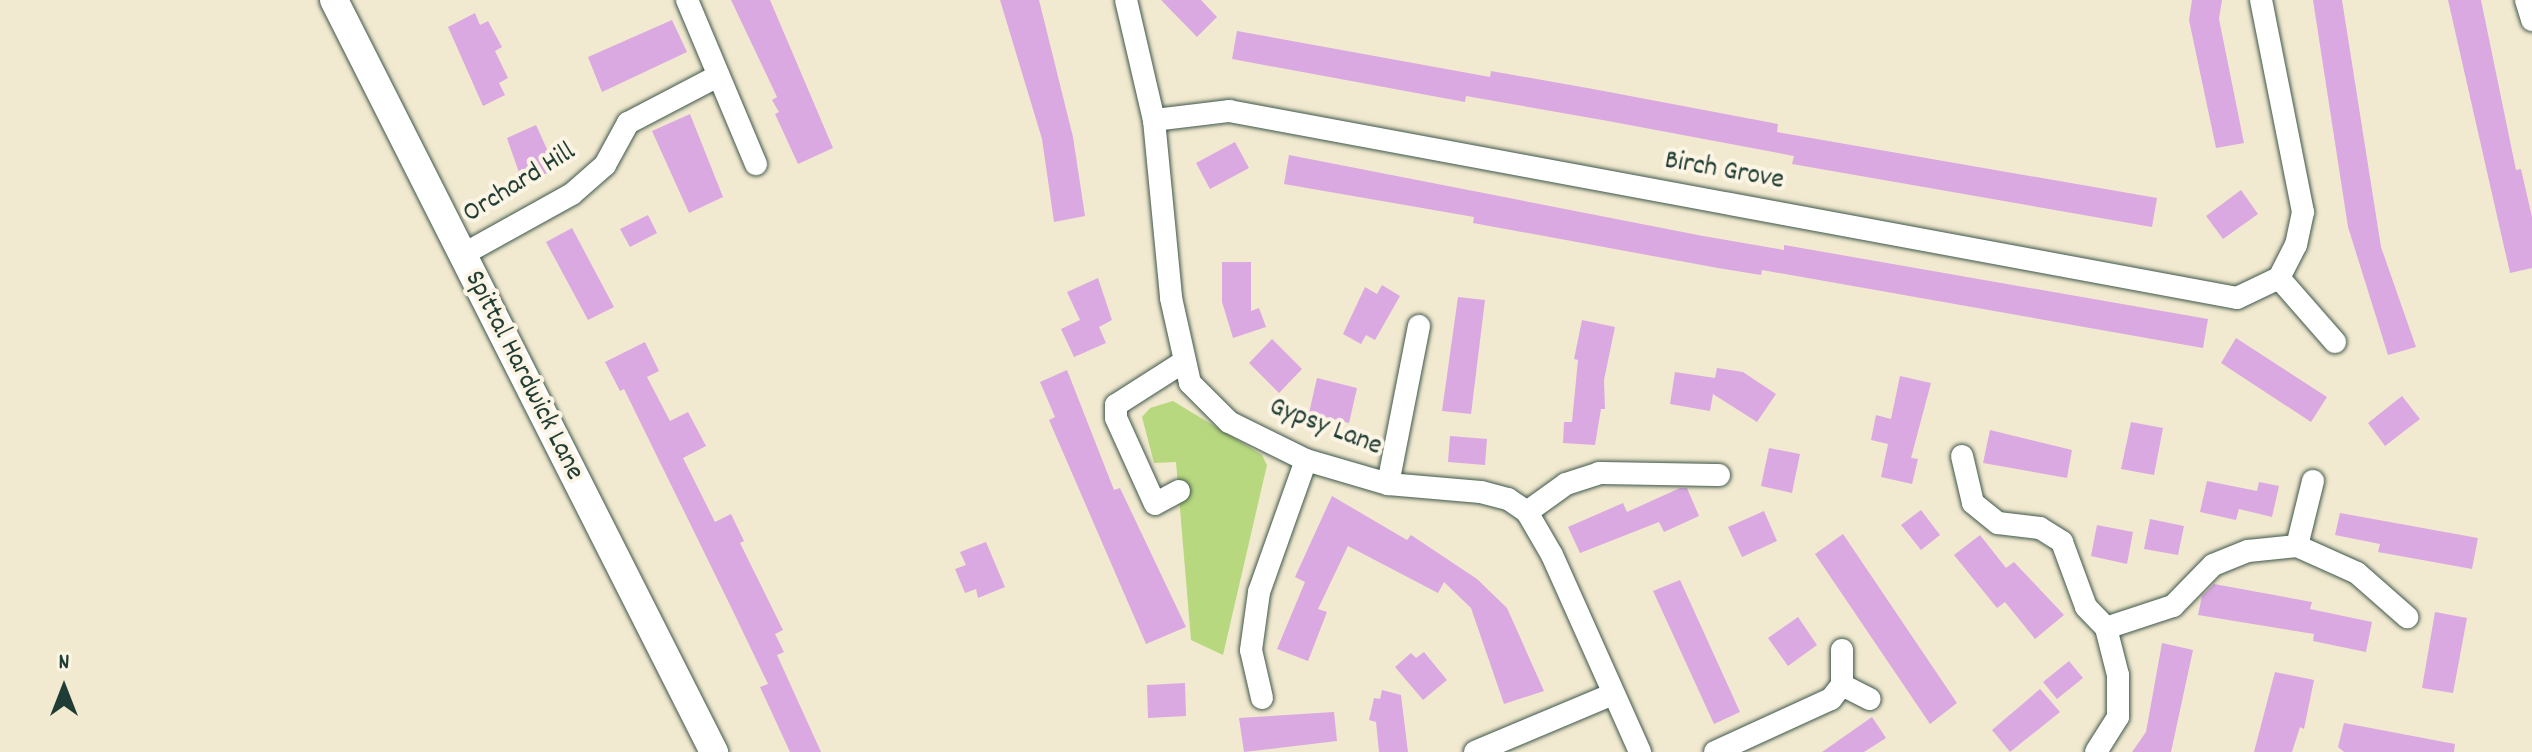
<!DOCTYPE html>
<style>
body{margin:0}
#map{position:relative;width:2532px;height:752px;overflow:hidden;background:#f2ead0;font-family:Dekko,sans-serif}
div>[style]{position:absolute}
.green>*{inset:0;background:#b8d87f}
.building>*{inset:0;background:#daa9e1}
.roads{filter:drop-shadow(0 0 2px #3f574b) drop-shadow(0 0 2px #3f574b)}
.minor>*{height:22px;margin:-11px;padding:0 11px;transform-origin:11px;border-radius:11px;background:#fff}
.tertiary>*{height:28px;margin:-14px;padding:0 14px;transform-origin:14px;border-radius:14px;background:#fff}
span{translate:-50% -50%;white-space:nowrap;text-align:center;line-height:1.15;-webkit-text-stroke:8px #fcf5e5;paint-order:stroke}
.street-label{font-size:28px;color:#1f3d34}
.north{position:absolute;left:24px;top:648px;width:80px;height:80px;-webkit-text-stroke:6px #fcf5e5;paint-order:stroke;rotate:0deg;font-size:22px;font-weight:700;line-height:32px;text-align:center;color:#1f3d34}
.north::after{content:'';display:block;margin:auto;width:28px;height:36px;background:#1f3d34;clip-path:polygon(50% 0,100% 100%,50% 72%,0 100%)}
</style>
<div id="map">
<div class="green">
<div style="clip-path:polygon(1173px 401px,1262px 455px,1267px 465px,1223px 655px,1191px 640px,1176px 462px,1154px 463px,1142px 417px,1150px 408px)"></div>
</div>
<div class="building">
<div style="clip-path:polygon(731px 0,770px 0,833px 148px,798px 164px,775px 114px,779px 112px,772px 100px,777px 97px)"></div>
<div style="clip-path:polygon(1000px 0,1039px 0,1073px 137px,1085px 216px,1054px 222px,1042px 139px)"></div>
<div style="clip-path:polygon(1161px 0,1201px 0,1217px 17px,1197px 37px)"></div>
<div style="clip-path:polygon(2192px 0,2222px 0,2219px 19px,2244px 143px,2216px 148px,2189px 20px)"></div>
<div style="clip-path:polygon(2313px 0,2342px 0,2381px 247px,2416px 347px,2388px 355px,2348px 227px)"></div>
<div style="clip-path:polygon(2448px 0,2481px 0,2516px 170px,2521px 169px,2532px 217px,2532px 268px,2510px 273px)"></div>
<div style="clip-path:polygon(475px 13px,480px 25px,488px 21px,502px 47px,495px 51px,508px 78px,499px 83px,505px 95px,483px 106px,448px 27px)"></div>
<div style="clip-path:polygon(672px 20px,687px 52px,602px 92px,588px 57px)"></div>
<div style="clip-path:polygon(1237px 31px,1490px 77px,1491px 71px,1593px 89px,1778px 124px,1777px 132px,2157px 198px,2152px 227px,1792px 164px,1794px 156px,1608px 121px,1466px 96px,1465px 102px,1232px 59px)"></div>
<div style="clip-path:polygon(690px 114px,723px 197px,689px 213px,652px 131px)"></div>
<div style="clip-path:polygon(536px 125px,556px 169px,523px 184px,507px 138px)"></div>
<div style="clip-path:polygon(1235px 142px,1249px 168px,1210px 189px,1196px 163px)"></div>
<div style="clip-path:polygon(1289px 155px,1703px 236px,1784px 250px,1784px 245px,2208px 319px,2203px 348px,1762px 270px,1761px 275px,1718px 268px,1473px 223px,1474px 217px,1284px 184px)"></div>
<div style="clip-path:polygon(2241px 190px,2258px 214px,2223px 239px,2206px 216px)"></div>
<div style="clip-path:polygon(648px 215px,657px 233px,630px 247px,620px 229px)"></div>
<div style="clip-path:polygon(572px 228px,614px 307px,588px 320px,546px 242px)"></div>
<div style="clip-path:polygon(1222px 262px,1251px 262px,1251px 311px,1259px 308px,1266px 327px,1233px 338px,1222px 302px)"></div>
<div style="clip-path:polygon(1098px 278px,1112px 320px,1099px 327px,1106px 343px,1074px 357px,1061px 329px,1080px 320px,1067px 292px)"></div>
<div style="clip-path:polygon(1382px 285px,1400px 296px,1375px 340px,1366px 335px,1361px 344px,1343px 334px,1365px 287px,1377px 294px)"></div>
<div style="clip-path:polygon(1458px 297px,1485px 300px,1471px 414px,1442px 411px)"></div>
<div style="clip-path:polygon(1582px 320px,1615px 327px,1604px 380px,1605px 409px,1601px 409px,1595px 445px,1563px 443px,1564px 422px,1572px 422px,1578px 360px,1574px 359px)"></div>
<div style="clip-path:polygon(2236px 338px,2327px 397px,2311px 422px,2221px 363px)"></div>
<div style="clip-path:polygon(1272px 339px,1302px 369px,1279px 393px,1249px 363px)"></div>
<div style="clip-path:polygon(645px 342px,659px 371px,647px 377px,670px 421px,688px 412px,706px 446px,683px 458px,715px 522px,731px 514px,744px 541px,740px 543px,783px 630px,775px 634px,784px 652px,777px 655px,821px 752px,790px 752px,760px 687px,768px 684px,731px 607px,624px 389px,620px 391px,605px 362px)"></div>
<div style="clip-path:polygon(1717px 368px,1743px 372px,1776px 394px,1757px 422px,1713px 394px,1710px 411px,1670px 404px,1675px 372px,1715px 378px)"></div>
<div style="clip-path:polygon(1067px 370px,1114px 490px,1120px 488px,1186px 627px,1146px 644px,1049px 420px,1055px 417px,1040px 382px)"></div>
<div style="clip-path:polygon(1900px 376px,1931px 383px,1911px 458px,1918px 459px,1912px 484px,1881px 477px,1888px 444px,1871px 440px,1876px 415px,1891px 419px)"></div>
<div style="clip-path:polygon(1317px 378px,1357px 388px,1349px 423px,1309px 413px)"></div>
<div style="clip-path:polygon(2402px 396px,2420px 419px,2385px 446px,2368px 423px)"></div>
<div style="clip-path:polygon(2131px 422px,2163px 428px,2154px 475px,2121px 469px)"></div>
<div style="clip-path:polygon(1990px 430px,2072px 450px,2067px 478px,1983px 463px)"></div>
<div style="clip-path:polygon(1450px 436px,1487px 439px,1485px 465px,1448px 462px)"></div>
<div style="clip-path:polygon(1769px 448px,1800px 454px,1792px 493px,1761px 486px)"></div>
<div style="clip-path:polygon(2207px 481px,2257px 491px,2259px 482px,2279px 486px,2272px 517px,2239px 509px,2236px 520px,2200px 512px)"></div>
<div style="clip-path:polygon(1680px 488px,1687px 488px,1699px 516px,1664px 532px,1659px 522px,1580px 553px,1568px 527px,1623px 503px,1627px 512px)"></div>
<div style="clip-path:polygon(1332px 496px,1407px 540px,1411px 535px,1477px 579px,1507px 608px,1544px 691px,1504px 704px,1471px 608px,1444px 582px,1438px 593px,1348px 546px,1318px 609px,1327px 612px,1308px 661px,1277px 649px,1305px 582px,1295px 577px)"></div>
<div style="clip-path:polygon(1921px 510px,1940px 535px,1921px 550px,1901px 525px)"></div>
<div style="clip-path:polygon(1764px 511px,1777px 541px,1742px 557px,1728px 527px)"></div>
<div style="clip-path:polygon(2340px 513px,2478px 538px,2472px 569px,2378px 552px,2380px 544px,2335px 535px)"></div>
<div style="clip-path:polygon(2150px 519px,2184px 526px,2178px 555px,2144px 549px)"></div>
<div style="clip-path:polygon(2097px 525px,2133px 532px,2127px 564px,2091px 556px)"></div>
<div style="clip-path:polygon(1843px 534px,1957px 703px,1930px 724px,1815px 554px)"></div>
<div style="clip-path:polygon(1980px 535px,2006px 568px,2014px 562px,2064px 615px,2035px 639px,2005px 602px,1997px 608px,1954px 555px)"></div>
<div style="clip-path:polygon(986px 542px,1005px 587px,978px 598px,976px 589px,965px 593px,955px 569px,966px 565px,960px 552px)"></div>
<div style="clip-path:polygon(1680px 580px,1740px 712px,1714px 724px,1653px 591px)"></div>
<div style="clip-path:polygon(2214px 584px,2312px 602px,2310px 609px,2372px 622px,2366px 652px,2313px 641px,2314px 634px,2198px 615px,2202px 596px)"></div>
<div style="clip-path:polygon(2435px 612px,2467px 618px,2453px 693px,2422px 688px)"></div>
<div style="clip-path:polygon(1798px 617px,1817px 645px,1788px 666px,1768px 638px)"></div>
<div style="clip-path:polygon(2162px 643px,2193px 650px,2171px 752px,2132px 752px,2146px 732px)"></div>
<div style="clip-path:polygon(1424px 652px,1447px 680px,1423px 700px,1395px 667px,1411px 653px,1416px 658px)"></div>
<div style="clip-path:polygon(2069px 661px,2083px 678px,2057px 699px,2043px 682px)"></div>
<div style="clip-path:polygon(2275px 672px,2314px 680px,2304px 729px,2300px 727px,2292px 752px,2254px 752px)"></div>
<div style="clip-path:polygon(1185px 683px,1186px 716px,1148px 718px,1147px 685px)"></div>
<div style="clip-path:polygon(2040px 689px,2060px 712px,2010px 752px,1992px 730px)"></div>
<div style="clip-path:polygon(1382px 690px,1401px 695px,1408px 752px,1379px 752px,1376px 722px,1369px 720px,1374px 698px,1380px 699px)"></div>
<div style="clip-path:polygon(1334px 712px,1337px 741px,1244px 752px,1239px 718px)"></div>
<div style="clip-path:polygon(1872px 717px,1886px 738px,1864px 752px,1822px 752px)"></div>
<div style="clip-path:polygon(2344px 723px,2455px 744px,2454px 752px,2344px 752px,2338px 747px)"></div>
</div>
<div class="roads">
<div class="minor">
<div style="left:687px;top:0;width:178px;rotate:67.2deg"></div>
<div style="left:1126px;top:0;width:123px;rotate:76.9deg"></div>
<div style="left:1154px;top:120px;width:179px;rotate:84.5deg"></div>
<div style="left:1171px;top:298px;width:87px;rotate:77.4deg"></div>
<div style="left:1190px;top:383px;width:55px;rotate:45deg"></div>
<div style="left:1229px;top:422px;width:86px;rotate:26.3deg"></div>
<div style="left:1306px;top:460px;width:85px;rotate:16.3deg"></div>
<div style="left:1388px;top:484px;width:93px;rotate:4.9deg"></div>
<div style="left:1481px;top:492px;width:28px;rotate:15deg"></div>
<div style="left:1508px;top:499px;width:23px;rotate:34deg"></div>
<div style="left:1527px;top:512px;width:50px;rotate:59.8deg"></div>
<div style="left:1552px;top:555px;width:216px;rotate:65.9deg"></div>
<div style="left:2526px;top:0;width:21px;rotate:73deg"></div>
<div style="left:1154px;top:120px;width:76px;rotate:-6.8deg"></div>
<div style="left:1229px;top:111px;width:1025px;rotate:10.51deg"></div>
<div style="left:2237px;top:298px;width:47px;rotate:-25.5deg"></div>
<div style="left:2279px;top:278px;width:37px;rotate:-63deg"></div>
<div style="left:2296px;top:245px;width:34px;rotate:-78deg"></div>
<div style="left:2303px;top:212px;width:216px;rotate:-101.2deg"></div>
<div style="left:462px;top:255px;width:126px;rotate:-29deg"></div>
<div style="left:572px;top:194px;width:44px;rotate:-41.3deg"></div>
<div style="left:605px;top:165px;width:48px;rotate:-61.3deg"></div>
<div style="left:628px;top:123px;width:102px;rotate:-27.6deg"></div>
<div style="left:2279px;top:278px;width:85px;rotate:48.8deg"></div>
<div style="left:1962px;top:456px;width:48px;rotate:76.8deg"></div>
<div style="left:1973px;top:503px;width:32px;rotate:39deg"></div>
<div style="left:1998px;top:523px;width:42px;rotate:6.8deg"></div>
<div style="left:2040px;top:528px;width:26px;rotate:32deg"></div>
<div style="left:2062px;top:542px;width:69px;rotate:69.7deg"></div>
<div style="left:2086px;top:607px;width:29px;rotate:46deg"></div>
<div style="left:2106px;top:628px;width:49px;rotate:75.7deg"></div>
<div style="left:2118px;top:675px;width:42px;rotate:90deg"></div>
<div style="left:2118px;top:717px;width:41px;rotate:122.2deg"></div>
<div style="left:1388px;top:484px;width:161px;rotate:-78.9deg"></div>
<div style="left:1179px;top:491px;width:27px;rotate:152deg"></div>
<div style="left:1155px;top:504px;width:94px;rotate:-114.4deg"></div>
<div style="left:1116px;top:418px;width:13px;rotate:-90deg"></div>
<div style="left:1116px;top:405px;width:78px;rotate:-32.5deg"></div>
<div style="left:1527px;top:512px;width:48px;rotate:-35.7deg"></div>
<div style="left:1566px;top:484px;width:35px;rotate:-18deg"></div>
<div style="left:1599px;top:473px;width:120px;rotate:1deg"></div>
<div style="left:2297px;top:546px;width:67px;rotate:-76.2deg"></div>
<div style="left:2106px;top:628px;width:71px;rotate:-18.2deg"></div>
<div style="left:2173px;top:606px;width:57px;rotate:-45.7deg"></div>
<div style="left:2213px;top:565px;width:38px;rotate:-22deg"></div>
<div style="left:2248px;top:551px;width:49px;rotate:-5.8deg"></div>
<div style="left:2297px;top:546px;width:66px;rotate:24.2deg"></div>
<div style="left:2357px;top:573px;width:67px;rotate:41.3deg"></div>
<div style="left:1842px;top:685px;width:31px;rotate:27deg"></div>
<div style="left:1262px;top:698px;width:49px;rotate:-102.9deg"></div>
<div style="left:1251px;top:650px;width:59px;rotate:-82.1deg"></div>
<div style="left:1259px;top:592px;width:140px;rotate:-70.4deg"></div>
<div style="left:1475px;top:752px;width:150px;rotate:-22.8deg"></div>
<div style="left:1715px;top:752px;width:128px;rotate:-24.6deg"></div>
<div style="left:1831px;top:699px;width:18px;rotate:-52deg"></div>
<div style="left:1842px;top:685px;width:35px;rotate:-90deg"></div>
</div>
<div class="tertiary">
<div style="left:334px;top:0;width:843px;rotate:63.19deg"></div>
</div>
</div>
<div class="street-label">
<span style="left:1724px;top:172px;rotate:10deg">Birch Grove</span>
<span style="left:520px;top:184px;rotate:-32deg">Orchard Hill</span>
<span style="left:523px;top:376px;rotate:63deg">Spittal Hardwick Lane</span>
<span style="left:1325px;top:428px;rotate:21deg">Gypsy Lane</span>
</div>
<div class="north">N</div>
</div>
